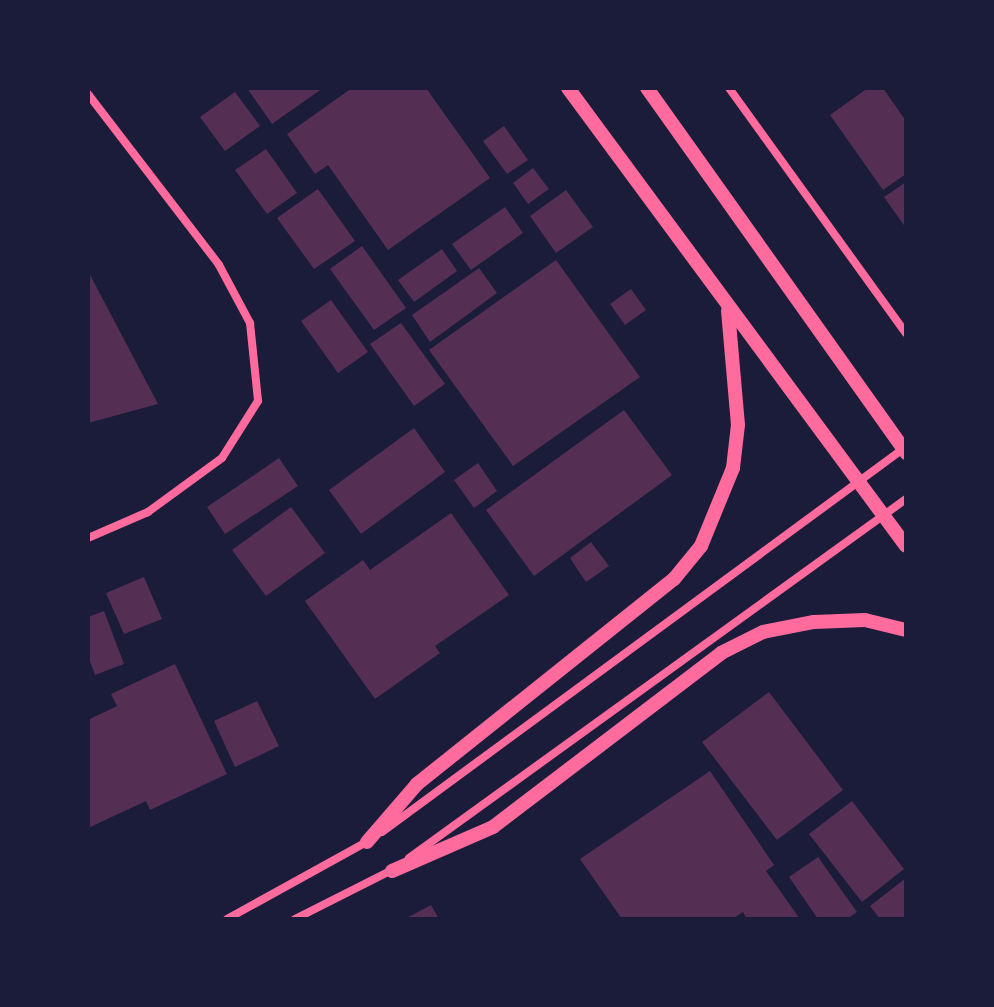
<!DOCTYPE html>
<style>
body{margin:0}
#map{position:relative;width:994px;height:1007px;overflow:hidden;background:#1b1b3a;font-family:"Varela Round",sans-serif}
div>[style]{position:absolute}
.building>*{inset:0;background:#542f53}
.minor>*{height:8px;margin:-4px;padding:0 4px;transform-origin:4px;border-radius:4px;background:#ff6b9d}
.tertiary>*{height:14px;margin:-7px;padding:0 7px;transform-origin:7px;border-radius:7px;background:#ff6b9d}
span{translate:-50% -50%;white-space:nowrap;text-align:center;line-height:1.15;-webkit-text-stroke:8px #1b1b3a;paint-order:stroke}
.frame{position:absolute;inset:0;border:90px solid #1b1b3a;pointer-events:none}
</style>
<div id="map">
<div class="building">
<div style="clip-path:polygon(247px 88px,323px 88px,272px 124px)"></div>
<div style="clip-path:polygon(352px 88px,426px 88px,490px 178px,388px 250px,328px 165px,315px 174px,287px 134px)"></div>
<div style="clip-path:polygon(868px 88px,883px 88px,906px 121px,906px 174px,883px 190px,830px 115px)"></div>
<div style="clip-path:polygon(235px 92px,260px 126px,225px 151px,200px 117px)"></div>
<div style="clip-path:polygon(504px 126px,528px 160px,507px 174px,483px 141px)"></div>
<div style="clip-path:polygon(266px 149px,297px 193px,267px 214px,235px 170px)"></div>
<div style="clip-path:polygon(533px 168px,549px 189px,528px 204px,513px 183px)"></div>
<div style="clip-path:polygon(906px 182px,906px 228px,884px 197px)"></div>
<div style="clip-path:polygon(318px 189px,355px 241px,314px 269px,277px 218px)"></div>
<div style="clip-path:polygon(566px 190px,593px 227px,556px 253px,530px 216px)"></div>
<div style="clip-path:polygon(505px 207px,523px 233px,471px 270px,452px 244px)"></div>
<div style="clip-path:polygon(362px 246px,406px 308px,374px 330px,330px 269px)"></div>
<div style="clip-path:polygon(442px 249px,457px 271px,414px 302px,398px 280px)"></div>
<div style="clip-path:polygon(556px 260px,640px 377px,513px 466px,429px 350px)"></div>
<div style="clip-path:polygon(479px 268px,497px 293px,430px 342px,412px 315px)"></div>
<div style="clip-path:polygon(88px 271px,158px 404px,88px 423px)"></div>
<div style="clip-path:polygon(631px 289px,646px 310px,625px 325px,610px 304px)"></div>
<div style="clip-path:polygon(331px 300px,368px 352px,338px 373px,301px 321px)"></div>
<div style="clip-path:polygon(401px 323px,445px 384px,414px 406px,370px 344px)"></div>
<div style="clip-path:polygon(624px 410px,672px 475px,534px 576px,486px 510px)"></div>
<div style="clip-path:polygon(414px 428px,445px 472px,361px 534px,329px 490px)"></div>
<div style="clip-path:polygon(279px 458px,298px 486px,225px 534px,207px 507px)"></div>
<div style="clip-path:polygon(478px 463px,497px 491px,474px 508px,454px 480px)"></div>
<div style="clip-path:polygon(291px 507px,325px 553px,266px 596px,232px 550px)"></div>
<div style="clip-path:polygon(451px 513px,509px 595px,435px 646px,440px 653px,375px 699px,305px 601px,363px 560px,370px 570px)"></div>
<div style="clip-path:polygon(591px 542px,609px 566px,586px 582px,570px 558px)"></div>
<div style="clip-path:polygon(144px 577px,162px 619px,124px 634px,106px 593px)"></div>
<div style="clip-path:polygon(104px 611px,124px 664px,95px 675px,88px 656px,88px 617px)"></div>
<div style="clip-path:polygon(175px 664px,227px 774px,150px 810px,146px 801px,88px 828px,88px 720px,117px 706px,111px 694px)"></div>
<div style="clip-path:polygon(769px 692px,843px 790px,777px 840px,702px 742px)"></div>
<div style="clip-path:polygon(257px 701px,279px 746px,235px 767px,214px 721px)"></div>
<div style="clip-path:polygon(710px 771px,774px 865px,766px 871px,800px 919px,747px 919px,743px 912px,732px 919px,622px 919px,580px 859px)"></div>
<div style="clip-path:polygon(852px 801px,904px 869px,862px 902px,809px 834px)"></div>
<div style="clip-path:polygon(818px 857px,857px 912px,847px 919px,818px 919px,789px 877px)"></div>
<div style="clip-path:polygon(906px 878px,906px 919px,880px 919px,870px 906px)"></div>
<div style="clip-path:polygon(431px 905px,439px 919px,405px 919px)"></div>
</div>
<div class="minor">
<div style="left:729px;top:88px;width:302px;rotate:54.2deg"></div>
<div style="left:88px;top:94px;width:215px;rotate:52.5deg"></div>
<div style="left:219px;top:265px;width:66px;rotate:61.9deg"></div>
<div style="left:250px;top:323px;width:78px;rotate:84.1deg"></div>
<div style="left:258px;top:401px;width:67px;rotate:122.3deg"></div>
<div style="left:222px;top:458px;width:92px;rotate:143.9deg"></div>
<div style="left:148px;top:512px;width:65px;rotate:156.6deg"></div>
<div style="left:382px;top:832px;width:647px;rotate:-36.32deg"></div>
<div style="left:409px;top:858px;width:613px;rotate:-35.84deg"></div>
<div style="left:227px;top:919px;width:163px;rotate:-28.9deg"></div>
<div style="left:295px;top:919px;width:111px;rotate:-26.8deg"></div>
</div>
<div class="tertiary">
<div style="left:568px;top:88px;width:569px;rotate:53.57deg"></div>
<div style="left:647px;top:88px;width:448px;rotate:54.6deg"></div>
<div style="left:367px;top:842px;width:77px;rotate:-49.2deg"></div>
<div style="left:417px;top:784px;width:329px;rotate:-38.6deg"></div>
<div style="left:674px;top:579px;width:43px;rotate:-50.7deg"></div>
<div style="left:701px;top:546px;width:84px;rotate:-67.7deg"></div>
<div style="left:733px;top:468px;width:43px;rotate:-83.4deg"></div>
<div style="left:738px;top:425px;width:115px;rotate:-95deg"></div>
<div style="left:392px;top:871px;width:110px;rotate:-23.5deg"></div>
<div style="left:493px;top:827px;width:287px;rotate:-37.3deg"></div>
<div style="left:721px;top:653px;width:47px;rotate:-26.6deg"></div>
<div style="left:763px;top:632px;width:52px;rotate:-11.1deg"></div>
<div style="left:814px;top:622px;width:51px;rotate:-2.2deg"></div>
<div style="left:865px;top:620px;width:42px;rotate:13.7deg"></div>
</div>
<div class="frame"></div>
</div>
